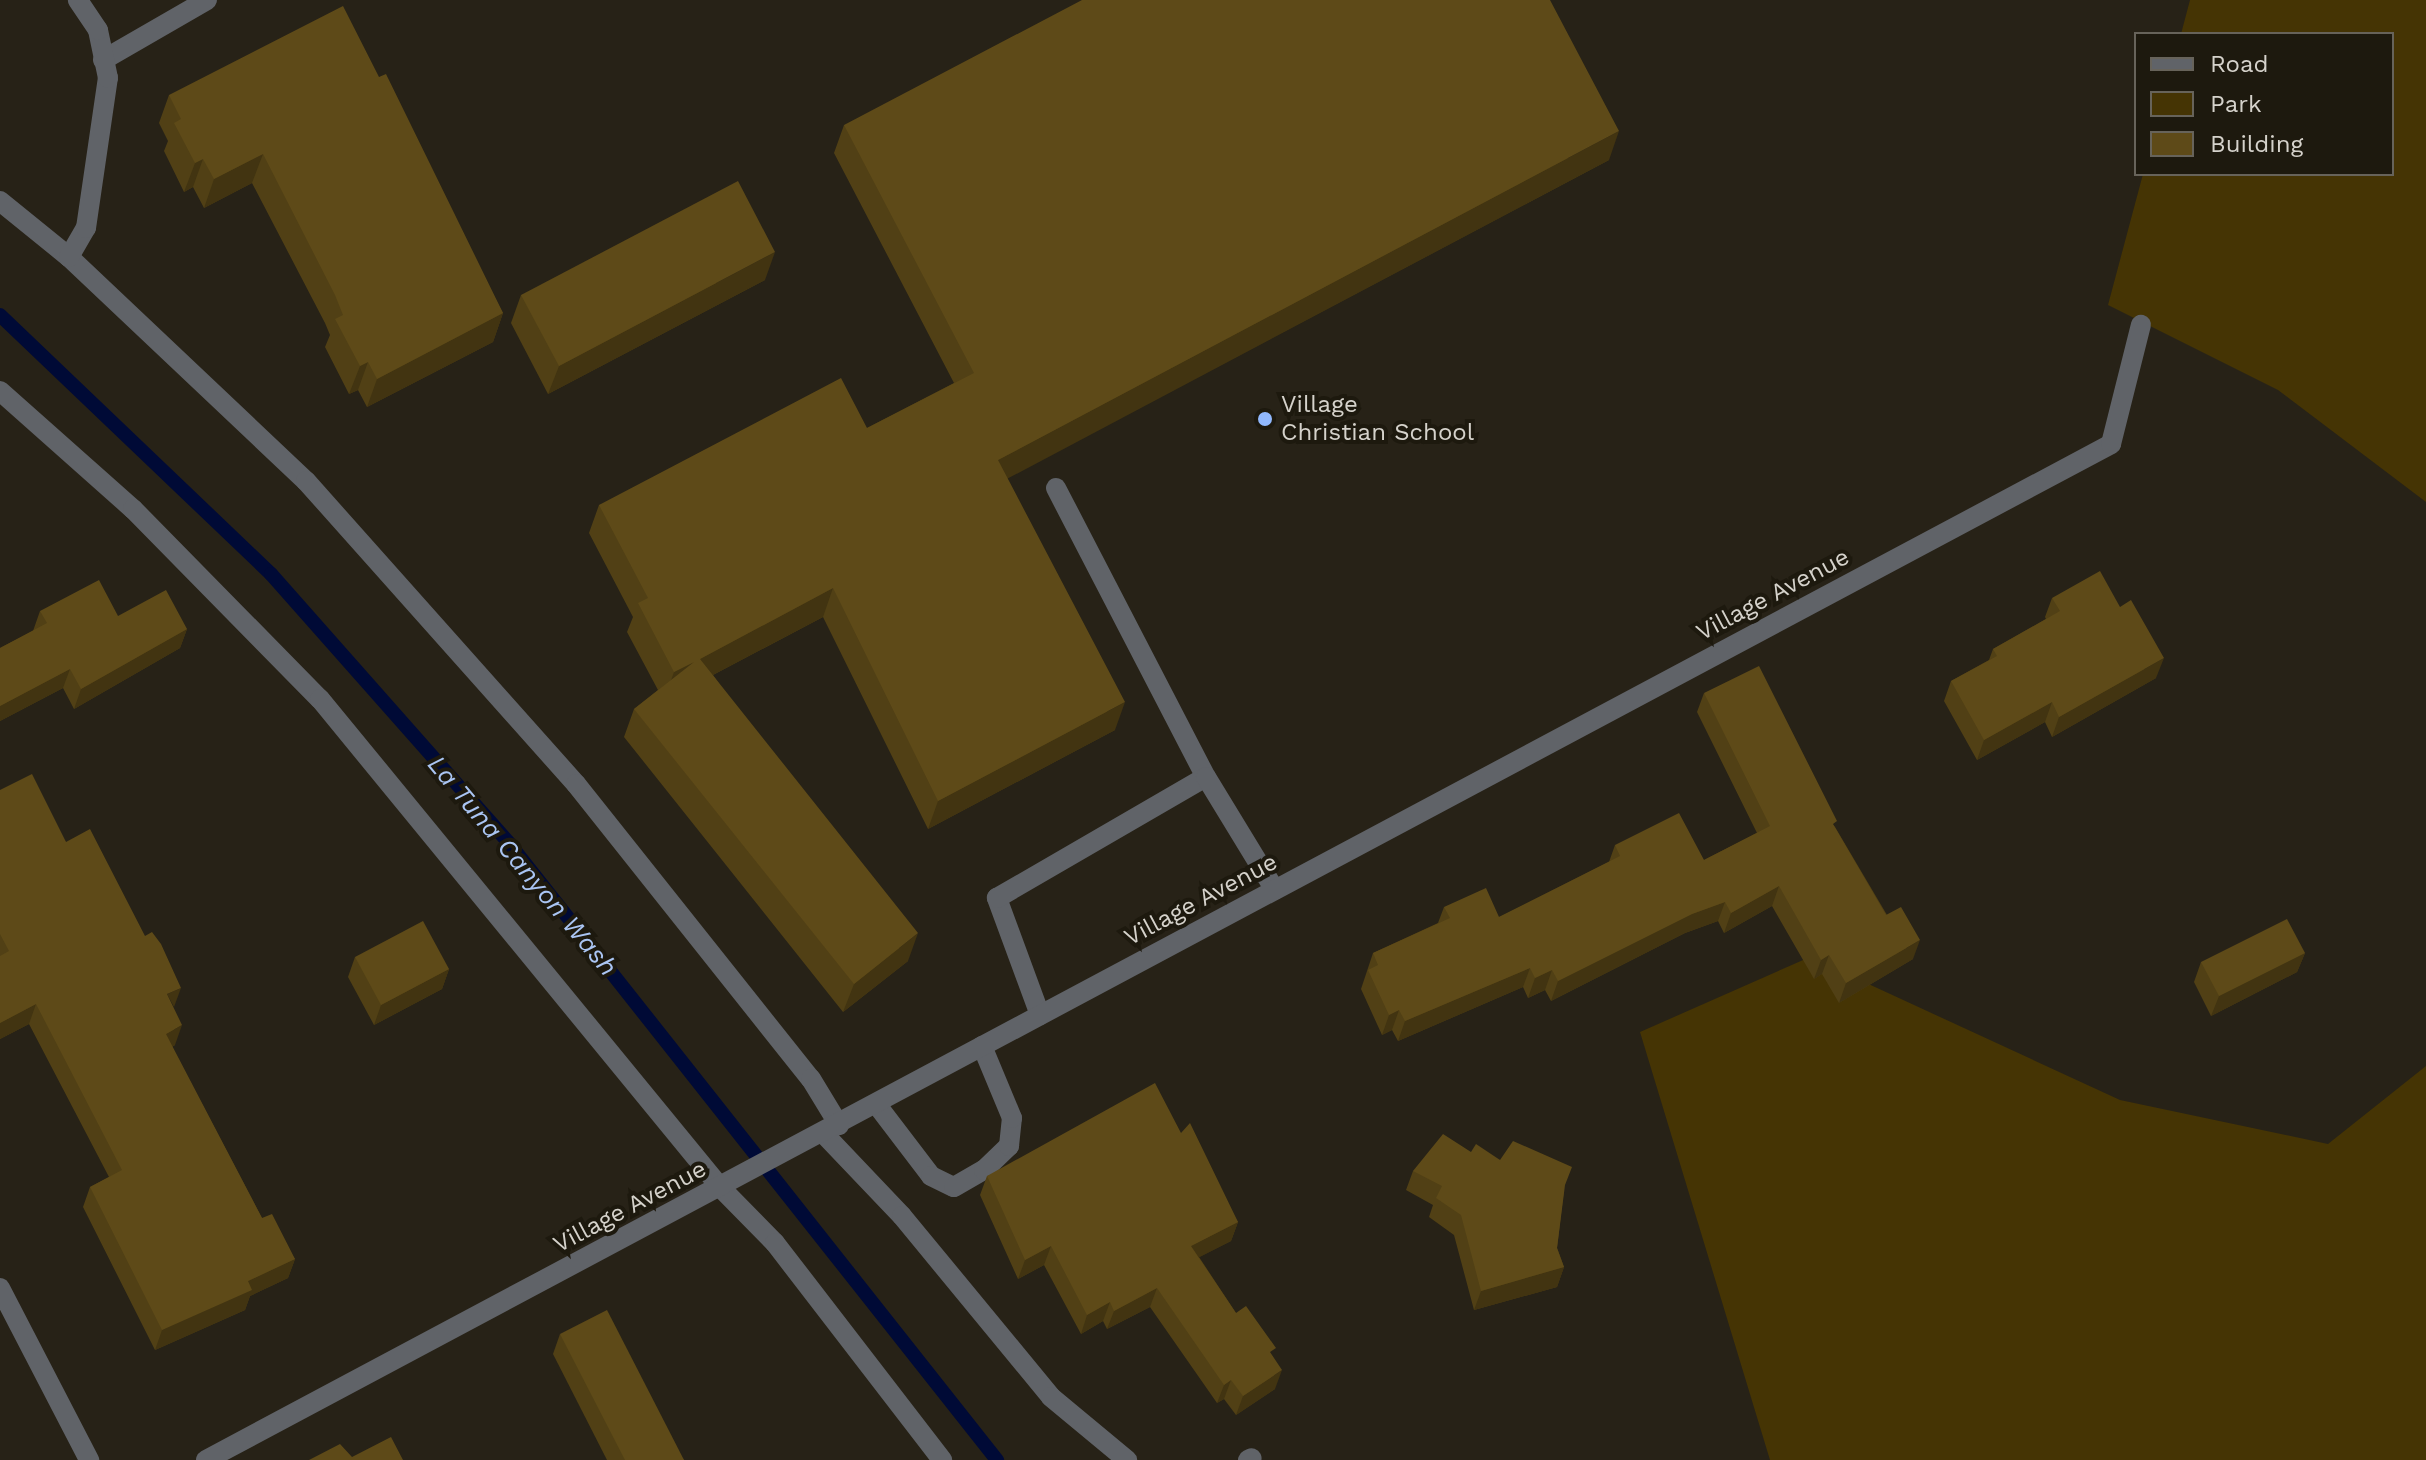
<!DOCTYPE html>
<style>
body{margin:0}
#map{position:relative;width:2426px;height:1460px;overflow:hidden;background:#272217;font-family:"Work Sans",sans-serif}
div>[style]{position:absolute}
.green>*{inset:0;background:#453404}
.stream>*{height:14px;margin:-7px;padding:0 7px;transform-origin:7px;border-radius:7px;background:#000a36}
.minor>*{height:20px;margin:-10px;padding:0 10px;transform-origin:10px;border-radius:10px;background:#606368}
.wall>*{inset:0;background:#514015}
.shaded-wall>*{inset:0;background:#423411}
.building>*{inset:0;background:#5e4a18}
.dots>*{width:22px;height:22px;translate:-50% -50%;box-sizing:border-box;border:4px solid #1d190e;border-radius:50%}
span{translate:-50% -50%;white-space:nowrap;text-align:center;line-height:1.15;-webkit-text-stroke:8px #1d190e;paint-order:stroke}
.poi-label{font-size:24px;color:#d5d2cb}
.left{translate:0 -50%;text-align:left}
.street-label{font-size:24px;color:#d5d2cb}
.water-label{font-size:26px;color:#aac5f3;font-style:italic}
.legend{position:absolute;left:2134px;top:32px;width:260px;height:144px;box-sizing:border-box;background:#1d190e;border:2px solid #67635a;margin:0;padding:10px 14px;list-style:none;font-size:24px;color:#d5d2cb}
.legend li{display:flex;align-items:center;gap:16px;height:40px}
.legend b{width:40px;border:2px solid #67635a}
</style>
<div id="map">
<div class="green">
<div style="clip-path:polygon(2190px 0,2426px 0,2426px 502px,2278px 390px,2108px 305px,2143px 174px,2392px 174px,2392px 34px,2181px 34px)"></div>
<div style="clip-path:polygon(1810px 957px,2120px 1100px,2328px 1144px,2426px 1066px,2426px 1460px,1770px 1460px,1640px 1032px)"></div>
</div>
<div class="stream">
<div style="left:0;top:315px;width:375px;rotate:43.7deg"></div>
<div style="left:271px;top:574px;width:359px;rotate:48.5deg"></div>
<div style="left:509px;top:843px;width:787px;rotate:51.66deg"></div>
</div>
<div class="minor">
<div style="left:103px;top:60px;width:120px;rotate:-30deg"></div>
<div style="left:0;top:201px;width:89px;rotate:39.1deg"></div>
<div style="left:69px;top:257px;width:326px;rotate:43.4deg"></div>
<div style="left:306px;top:481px;width:406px;rotate:48.3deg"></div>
<div style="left:576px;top:784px;width:377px;rotate:51.5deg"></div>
<div style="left:811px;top:1079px;width:54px;rotate:58.7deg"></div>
<div style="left:69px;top:257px;width:34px;rotate:-60deg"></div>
<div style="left:86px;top:228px;width:152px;rotate:-81.7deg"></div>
<div style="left:108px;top:78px;width:49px;rotate:-101.8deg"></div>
<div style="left:98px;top:30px;width:36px;rotate:-124deg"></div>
<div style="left:0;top:391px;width:178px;rotate:41.6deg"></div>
<div style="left:133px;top:509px;width:267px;rotate:45.5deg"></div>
<div style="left:320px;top:699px;width:632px;rotate:50.65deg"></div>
<div style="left:721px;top:1188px;width:77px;rotate:45.5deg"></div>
<div style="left:775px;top:1243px;width:274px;rotate:52.4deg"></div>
<div style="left:1056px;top:488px;width:326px;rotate:62.6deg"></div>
<div style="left:1040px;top:1015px;width:125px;rotate:-110.2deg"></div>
<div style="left:997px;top:898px;width:241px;rotate:-30.1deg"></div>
<div style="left:1206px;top:777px;width:132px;rotate:58.6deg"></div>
<div style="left:877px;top:1105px;width:89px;rotate:52.7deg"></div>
<div style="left:931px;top:1176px;width:25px;rotate:26deg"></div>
<div style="left:954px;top:1187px;width:34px;rotate:-30deg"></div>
<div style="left:984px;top:1170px;width:35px;rotate:-44deg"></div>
<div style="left:1009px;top:1146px;width:28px;rotate:-84deg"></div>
<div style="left:1012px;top:1118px;width:78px;rotate:-112.6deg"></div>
<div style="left:824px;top:1134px;width:113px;rotate:46.4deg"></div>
<div style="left:902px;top:1216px;width:234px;rotate:50.5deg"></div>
<div style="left:1051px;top:1397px;width:99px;rotate:39.7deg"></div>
<div style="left:0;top:1288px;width:194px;rotate:62.6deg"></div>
<div style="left:206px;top:1460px;width:2159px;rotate:-28.07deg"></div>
<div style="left:2111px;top:444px;width:123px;rotate:-75.9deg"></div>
<div style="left:1248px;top:1460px;width:4px;rotate:-27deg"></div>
</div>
<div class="wall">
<div style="clip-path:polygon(379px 77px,503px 313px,493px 342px,367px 407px,358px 390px,349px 394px,325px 347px,330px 335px,325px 323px,252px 183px,204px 208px,193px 187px,184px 192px,164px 151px,168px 141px,159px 123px,169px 95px)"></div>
<div style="clip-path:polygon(844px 125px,1609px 160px,1007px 478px,1115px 730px,928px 829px,823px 617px,713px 675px,908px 961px,843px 1012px,624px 737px,634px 709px,658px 690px,627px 632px,633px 617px,589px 533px,599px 505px,867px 428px,954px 383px,834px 153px)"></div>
<div style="clip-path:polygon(765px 280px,548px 394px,511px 323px,521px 295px)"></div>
<div style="clip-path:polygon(2052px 598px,2156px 678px,2052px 737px,2045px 722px,1977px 760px,1944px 701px,1951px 681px,1989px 660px,1993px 649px,2046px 619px,2045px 617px)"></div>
<div style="clip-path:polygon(40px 611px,118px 616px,187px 629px,180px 648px,74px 709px,63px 688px,0 721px,0 648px,33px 631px)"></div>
<div style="clip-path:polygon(1704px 693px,1835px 827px,1913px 959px,1839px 1003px,1822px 974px,1814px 979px,1772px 906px,1724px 933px,1718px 921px,1685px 933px,1551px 1001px,1545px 990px,1528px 998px,1523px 987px,1398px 1041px,1392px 1030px,1382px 1035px,1361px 989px,1373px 953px,1438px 923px,1444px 907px,1499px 917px,1609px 862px,1615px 845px,1704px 860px,1757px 833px,1697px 712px)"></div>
<div style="clip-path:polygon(0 790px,66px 842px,173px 1007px,175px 1045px,172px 1047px,262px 1218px,295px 1259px,288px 1278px,250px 1296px,245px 1310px,155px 1350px,83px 1207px,90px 1187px,109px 1177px,29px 1024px,0 1039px)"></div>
<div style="clip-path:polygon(2305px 953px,2297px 972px,2211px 1016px,2194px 982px,2201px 962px)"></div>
<div style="clip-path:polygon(355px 957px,449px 969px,442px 989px,374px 1025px,348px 977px)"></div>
<div style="clip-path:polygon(1181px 1133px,1238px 1222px,1231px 1241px,1199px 1257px,1236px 1313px,1273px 1357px,1275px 1389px,1236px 1415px,1224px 1399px,1217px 1403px,1150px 1307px,1107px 1329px,1103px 1321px,1081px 1334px,1044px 1265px,1018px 1279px,980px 1195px,987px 1176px)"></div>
<div style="clip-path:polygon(1471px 1152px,1500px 1160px,1564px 1190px,1557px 1248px,1564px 1267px,1557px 1287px,1474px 1310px,1454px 1235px,1429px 1217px,1433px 1205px,1406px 1190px,1413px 1171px)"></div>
<div style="clip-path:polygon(560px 1334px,684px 1460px,607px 1460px,553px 1354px)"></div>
</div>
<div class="shaded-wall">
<div style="clip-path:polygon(1619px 131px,1609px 160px,988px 489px,998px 460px)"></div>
<div style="clip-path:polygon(263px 154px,252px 183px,204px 208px,214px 179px)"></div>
<div style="clip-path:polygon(203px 159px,193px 187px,184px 192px,195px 163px)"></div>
<div style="clip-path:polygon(775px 252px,765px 280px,548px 394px,559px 366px)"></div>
<div style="clip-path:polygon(503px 313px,493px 342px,367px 407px,377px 379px)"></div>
<div style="clip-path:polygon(368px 362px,358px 390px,349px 394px,360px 366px)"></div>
<div style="clip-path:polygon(833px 588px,823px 617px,690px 687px,700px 659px)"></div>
<div style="clip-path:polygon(187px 629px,180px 648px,74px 709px,81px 689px)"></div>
<div style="clip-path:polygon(2164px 658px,2156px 678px,2052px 737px,2059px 717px)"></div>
<div style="clip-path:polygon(694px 662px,664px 700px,674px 672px)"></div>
<div style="clip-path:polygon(70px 669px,63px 688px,0 721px,0 706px)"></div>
<div style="clip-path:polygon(1125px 702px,1115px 730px,928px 829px,938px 801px)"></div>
<div style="clip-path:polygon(2052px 702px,2045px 722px,1977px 760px,1984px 740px)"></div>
<div style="clip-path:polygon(1779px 886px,1772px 906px,1724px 933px,1731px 913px)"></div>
<div style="clip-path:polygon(1725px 902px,1718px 921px,1685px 933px,1551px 1001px,1558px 981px,1692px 914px)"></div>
<div style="clip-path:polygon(918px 933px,908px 961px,843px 1012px,854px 984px)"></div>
<div style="clip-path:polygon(1920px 940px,1913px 959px,1839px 1003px,1846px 983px)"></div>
<div style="clip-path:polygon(2305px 953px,2297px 972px,2211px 1016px,2219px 996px)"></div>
<div style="clip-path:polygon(1829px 955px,1822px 974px,1814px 979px,1821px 960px)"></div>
<div style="clip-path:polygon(1530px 968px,1523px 987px,1398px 1041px,1405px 1021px)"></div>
<div style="clip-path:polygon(449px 969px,442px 989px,374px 1025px,381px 1005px)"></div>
<div style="clip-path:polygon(1552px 970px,1545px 990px,1528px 998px,1535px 978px)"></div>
<div style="clip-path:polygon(181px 988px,174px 1007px,167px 994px)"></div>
<div style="clip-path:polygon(36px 1004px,29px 1024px,0 1039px,0 1023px)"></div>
<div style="clip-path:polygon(1399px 1010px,1392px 1030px,1382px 1035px,1389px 1015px)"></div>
<div style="clip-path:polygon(182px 1025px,175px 1045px,158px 1054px,166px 1034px)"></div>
<div style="clip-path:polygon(1238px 1222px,1231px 1241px,1184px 1265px,1191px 1246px)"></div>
<div style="clip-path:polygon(1051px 1246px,1044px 1265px,1018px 1279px,1025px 1260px)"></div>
<div style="clip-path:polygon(295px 1259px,288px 1278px,250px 1296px,245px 1310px,155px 1350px,162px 1330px,248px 1281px)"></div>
<div style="clip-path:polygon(1564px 1267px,1557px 1287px,1474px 1310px,1481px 1291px)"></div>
<div style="clip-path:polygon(1157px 1288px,1150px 1307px,1107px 1329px,1114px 1311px)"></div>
<div style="clip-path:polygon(1110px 1302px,1103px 1321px,1081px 1334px,1087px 1315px)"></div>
<div style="clip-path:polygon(1282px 1370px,1275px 1389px,1236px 1415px,1243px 1396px)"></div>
<div style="clip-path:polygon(1231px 1380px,1224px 1399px,1217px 1403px,1224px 1385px)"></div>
</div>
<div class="building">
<div style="clip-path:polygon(1082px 0,1550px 0,1619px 131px,998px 460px,1125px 702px,938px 801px,833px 588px,700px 659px,918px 933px,854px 984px,634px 709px,694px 662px,674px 672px,638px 603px,648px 598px,599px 505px,841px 378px,867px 428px,974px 373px,844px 125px)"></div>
<div style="clip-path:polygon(343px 6px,379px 77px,386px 74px,503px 313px,377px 379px,368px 362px,360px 366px,335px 319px,343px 315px,335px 295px,263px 154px,214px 179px,203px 159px,195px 163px,174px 123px,181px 119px,169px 95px)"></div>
<div style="clip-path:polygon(738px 181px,775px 252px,559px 366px,521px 295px)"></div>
<div style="clip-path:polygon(2100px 571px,2120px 607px,2131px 600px,2164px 658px,2059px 717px,2052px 702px,1984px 740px,1951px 681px,1997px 656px,1993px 649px,2060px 611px,2052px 598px)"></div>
<div style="clip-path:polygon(99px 580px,118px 616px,166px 590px,187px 629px,81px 689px,70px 669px,0 706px,0 648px,47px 623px,40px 611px)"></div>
<div style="clip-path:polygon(1759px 666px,1837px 821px,1833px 824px,1886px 915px,1901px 907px,1920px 940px,1846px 983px,1829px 955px,1821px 960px,1779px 886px,1731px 913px,1725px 902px,1692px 914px,1558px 981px,1552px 970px,1535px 978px,1530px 968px,1405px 1021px,1399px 1010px,1389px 1015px,1368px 970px,1378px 965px,1373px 953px,1450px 918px,1444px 907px,1486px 888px,1499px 917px,1620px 856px,1615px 845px,1679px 813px,1704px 860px,1770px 826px,1704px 693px)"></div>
<div style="clip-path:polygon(32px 774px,66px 842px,90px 829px,145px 936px,152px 932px,161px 944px,181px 988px,167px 994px,182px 1025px,166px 1034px,262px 1218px,272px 1214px,295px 1259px,248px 1281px,252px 1290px,162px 1330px,90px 1187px,122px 1170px,36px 1004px,0 1023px,0 956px,9px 951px,0 934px,0 790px)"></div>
<div style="clip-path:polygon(2287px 919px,2305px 953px,2219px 996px,2201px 962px)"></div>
<div style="clip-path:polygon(423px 921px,449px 969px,381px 1005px,355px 957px)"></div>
<div style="clip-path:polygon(1155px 1083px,1181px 1133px,1190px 1123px,1238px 1222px,1191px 1246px,1236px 1313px,1246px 1306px,1276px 1348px,1270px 1352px,1282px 1370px,1243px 1396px,1231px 1380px,1224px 1385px,1157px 1288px,1114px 1311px,1110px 1302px,1087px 1315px,1051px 1246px,1025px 1260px,987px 1176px)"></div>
<div style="clip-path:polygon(1443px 1134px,1471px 1152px,1476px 1144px,1500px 1160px,1513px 1141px,1572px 1167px,1565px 1185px,1557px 1248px,1564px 1267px,1481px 1291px,1461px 1215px,1436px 1198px,1442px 1186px,1413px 1171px)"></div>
<div style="clip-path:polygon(607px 1310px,684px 1460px,625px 1460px,560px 1334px)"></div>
<div style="clip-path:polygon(391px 1437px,403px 1460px,309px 1460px,340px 1444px,352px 1457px)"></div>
</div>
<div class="dots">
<div style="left:1265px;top:419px;background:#91b8fd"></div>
</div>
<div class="poi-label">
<span class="left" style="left:1281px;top:419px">Village<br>Christian School</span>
</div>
<div class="street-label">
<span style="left:1773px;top:595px;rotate:-28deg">Village Avenue</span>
<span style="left:1201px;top:900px;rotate:-28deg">Village Avenue</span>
<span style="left:630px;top:1207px;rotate:-28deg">Village Avenue</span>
</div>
<div class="water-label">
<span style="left:522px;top:866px;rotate:50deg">La Tuna Canyon Wash</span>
</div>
<ul class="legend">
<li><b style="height:10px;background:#606368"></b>Road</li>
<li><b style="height:22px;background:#453404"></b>Park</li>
<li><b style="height:22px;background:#5e4a18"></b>Building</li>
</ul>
</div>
